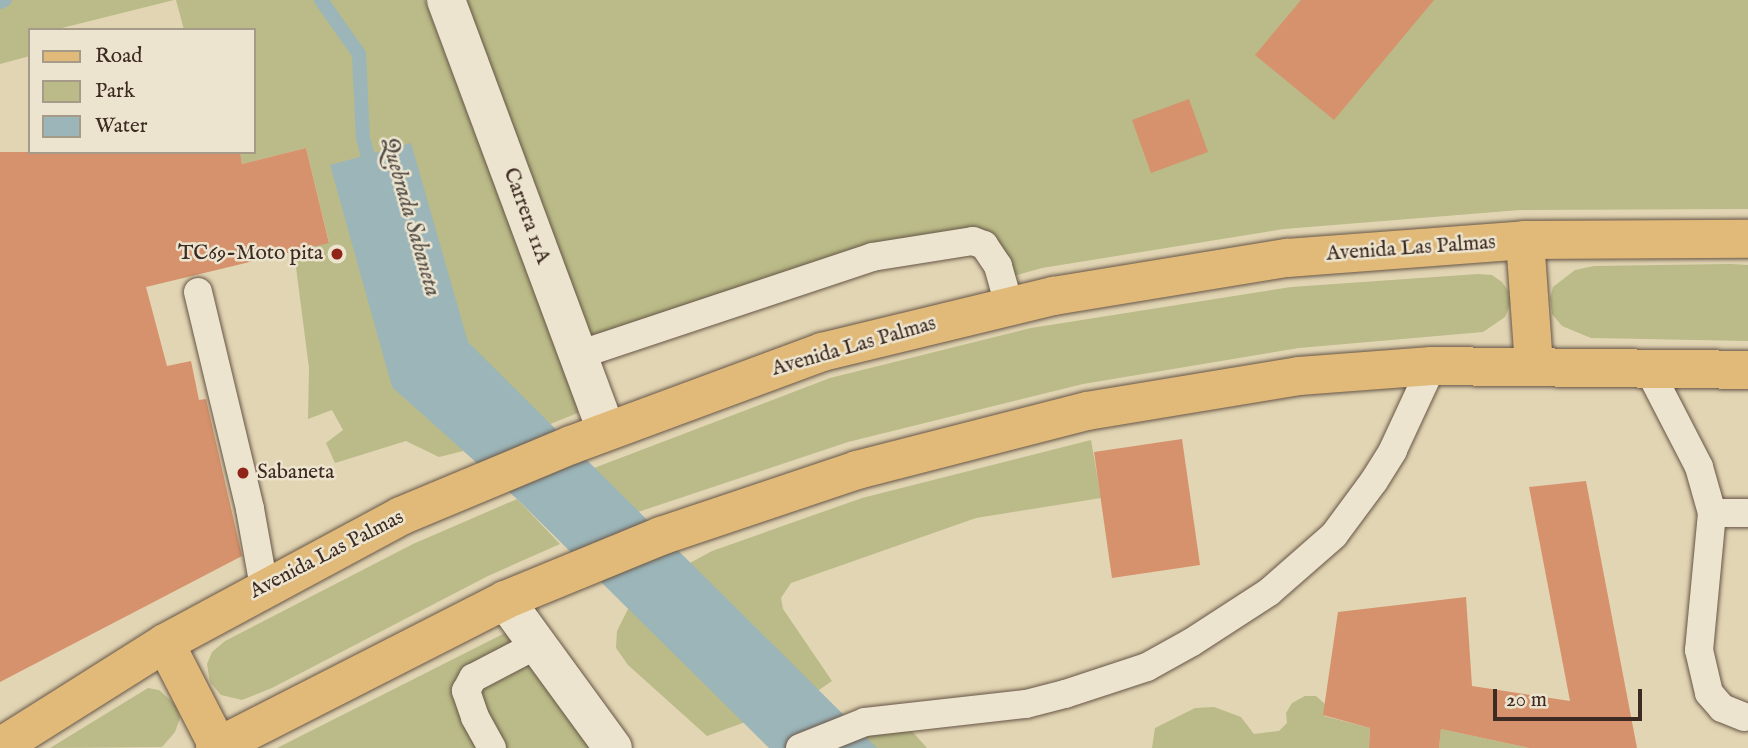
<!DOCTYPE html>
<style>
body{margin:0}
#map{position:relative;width:1748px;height:748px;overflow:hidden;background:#e2d5b3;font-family:"IM FELL English",serif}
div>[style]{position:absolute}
.green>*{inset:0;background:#babb88}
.water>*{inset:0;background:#9bb5b9}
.stream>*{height:14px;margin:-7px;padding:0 7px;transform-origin:7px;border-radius:7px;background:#9bb5b9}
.building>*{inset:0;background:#d6926c}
.roads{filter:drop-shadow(0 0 2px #665546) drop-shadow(0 0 2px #665546)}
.lane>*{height:28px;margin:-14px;padding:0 14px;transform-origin:14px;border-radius:14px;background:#ece4ce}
.street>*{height:38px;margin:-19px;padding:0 19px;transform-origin:19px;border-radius:19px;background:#ece4ce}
.primary>*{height:38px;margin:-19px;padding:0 19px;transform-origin:19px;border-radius:19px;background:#e1ba7a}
.dots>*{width:19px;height:19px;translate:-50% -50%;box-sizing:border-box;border:4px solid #ece4ce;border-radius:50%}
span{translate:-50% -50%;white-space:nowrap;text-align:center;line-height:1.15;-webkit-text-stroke:5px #ece4ce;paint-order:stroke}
.street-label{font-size:21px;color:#3d2a22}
.poi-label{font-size:21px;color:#3d2a22}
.right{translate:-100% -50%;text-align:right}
.left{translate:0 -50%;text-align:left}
.water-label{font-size:23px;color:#544d48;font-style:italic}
.legend{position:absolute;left:28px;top:28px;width:228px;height:126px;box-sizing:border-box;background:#ece4ce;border:2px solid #a69a89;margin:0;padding:9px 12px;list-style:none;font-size:21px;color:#3d2a22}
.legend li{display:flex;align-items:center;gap:14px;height:35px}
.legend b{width:35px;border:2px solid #a69a89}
.scale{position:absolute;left:1493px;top:689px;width:149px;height:32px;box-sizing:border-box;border:4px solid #3d2a22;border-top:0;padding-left:9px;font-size:21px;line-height:24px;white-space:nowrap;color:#3d2a22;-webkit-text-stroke:5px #ece4ce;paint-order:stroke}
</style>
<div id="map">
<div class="green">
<div style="clip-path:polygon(0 0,174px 0,54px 30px,30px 30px,30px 56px,0 64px)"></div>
<div style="clip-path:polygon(176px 0,425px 0,580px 412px,516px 438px,439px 457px,406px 441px,335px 463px,326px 443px,343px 430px,332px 410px,308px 419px,309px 368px,294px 252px,329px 242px,306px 148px,242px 164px,240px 152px,254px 152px,254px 30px,184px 30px)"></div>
<div style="clip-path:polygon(466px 0,1748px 0,1748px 209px,1520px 210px,1284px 229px,1042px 268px,1013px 276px,990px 234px,591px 339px)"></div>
<div style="clip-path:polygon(1731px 264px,1748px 265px,1748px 341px,1591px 338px,1562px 326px,1552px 314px,1550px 298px,1553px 287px,1575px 270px,1594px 266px)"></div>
<div style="clip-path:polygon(1478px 274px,1492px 275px,1502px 282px,1509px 292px,1511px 303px,1505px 317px,1483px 332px,1299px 348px,1083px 384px,848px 442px,638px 512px,594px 468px,830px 378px,1031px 328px,1291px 287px)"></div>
<div style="clip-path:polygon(1091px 440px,1101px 498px,976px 518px,791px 583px,781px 598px,783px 609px,832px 681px,803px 701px,707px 736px,628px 665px,616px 648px,617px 631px,628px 609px,664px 577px,712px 551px,862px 498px)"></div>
<div style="clip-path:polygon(517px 499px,560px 544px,488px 576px,272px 688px,242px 700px,221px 695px,210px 682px,207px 664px,212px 652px,225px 641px,413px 544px)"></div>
<div style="clip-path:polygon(505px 633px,591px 748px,277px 748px)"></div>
<div style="clip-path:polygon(148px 688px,159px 690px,177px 706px,180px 718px,175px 732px,162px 747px,50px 748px)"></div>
<div style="clip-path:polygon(1305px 696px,1316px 696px,1325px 704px,1324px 716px,1370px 728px,1369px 748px,1152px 748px,1155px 728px,1195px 708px,1214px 707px,1241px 717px,1254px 734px,1279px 731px,1287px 723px,1286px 713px,1292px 703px)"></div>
<div style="clip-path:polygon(910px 729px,927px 748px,832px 748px,873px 731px)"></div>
<div style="clip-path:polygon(1441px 729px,1529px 748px,1439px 748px)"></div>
</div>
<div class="water">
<div style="clip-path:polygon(411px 143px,468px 342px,877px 748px,769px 748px,517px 499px,392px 387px,330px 165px)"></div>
</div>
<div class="stream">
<div style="left:321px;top:0;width:66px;rotate:54.9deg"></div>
<div style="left:359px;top:54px;width:84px;rotate:87.3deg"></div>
<div style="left:363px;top:138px;width:34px;rotate:75deg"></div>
<div style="left:0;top:2px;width:5px;rotate:-22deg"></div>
</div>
<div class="building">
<div style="clip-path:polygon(1301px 0,1434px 0,1334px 120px,1255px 55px)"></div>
<div style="clip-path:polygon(1189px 99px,1208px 152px,1151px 173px,1132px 120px)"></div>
<div style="clip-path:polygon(306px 148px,329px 243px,146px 287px,167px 366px,191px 361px,199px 400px,206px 399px,242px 556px,0 682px,0 152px,240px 152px,242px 164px)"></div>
<div style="clip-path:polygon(1182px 439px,1200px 565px,1112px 578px,1094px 452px)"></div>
<div style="clip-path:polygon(1586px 481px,1637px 748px,1529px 748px,1441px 729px,1439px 748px,1369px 748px,1370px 728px,1323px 715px,1338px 612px,1466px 597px,1472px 686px,1570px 701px,1529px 487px)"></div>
</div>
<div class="roads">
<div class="lane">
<div style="left:198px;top:292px;width:223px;rotate:76.5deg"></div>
<div style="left:250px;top:509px;width:79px;rotate:79.8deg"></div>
<div style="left:578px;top:355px;width:310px;rotate:-18.4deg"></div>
<div style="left:872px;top:257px;width:102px;rotate:-9deg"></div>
<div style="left:973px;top:241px;width:12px;rotate:20deg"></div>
<div style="left:984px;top:245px;width:25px;rotate:56deg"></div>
<div style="left:998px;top:266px;width:41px;rotate:74.2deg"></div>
<div style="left:1648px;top:368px;width:111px;rotate:62.7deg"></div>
<div style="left:1699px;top:467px;width:48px;rotate:74.2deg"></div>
<div style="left:1712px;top:513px;width:138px;rotate:95.4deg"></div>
<div style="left:1699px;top:650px;width:44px;rotate:76.9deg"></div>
<div style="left:1709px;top:693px;width:20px;rotate:49deg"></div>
<div style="left:1722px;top:708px;width:24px;rotate:22deg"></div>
<div style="left:1712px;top:513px;width:36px"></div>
<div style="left:492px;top:748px;width:35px;rotate:-119deg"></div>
<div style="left:475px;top:717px;width:28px;rotate:-109deg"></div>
<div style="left:466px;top:691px;width:15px;rotate:-62deg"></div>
<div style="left:473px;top:678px;width:71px;rotate:-27.6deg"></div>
<div style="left:800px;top:748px;width:70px;rotate:-21.8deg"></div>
<div style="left:865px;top:722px;width:162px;rotate:-6.4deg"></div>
<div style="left:1026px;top:704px;width:40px;rotate:-14.4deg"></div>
<div style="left:1065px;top:694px;width:86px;rotate:-18.2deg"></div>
<div style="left:1147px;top:667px;width:51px;rotate:-29.1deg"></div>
<div style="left:1192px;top:642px;width:92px;rotate:-33deg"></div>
<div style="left:1269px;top:592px;width:86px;rotate:-41.2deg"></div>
<div style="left:1334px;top:535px;width:67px;rotate:-53.5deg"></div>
<div style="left:1374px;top:481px;width:36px;rotate:-58deg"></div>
<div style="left:1393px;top:450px;width:93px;rotate:-65.1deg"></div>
</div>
<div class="street">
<div style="left:446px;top:0;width:460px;rotate:69.6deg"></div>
<div style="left:505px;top:600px;width:183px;rotate:53.9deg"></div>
</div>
<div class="primary">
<div style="left:1525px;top:240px;width:125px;rotate:85.9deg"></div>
<div style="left:165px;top:643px;width:116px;rotate:62.8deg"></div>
<div style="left:0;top:747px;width:195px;rotate:-32.2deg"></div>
<div style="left:165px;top:643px;width:268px;rotate:-28.3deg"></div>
<div style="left:401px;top:516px;width:184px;rotate:-22.7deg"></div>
<div style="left:571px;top:445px;width:268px;rotate:-20.3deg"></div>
<div style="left:822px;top:352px;width:239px;rotate:-13.6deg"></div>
<div style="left:1054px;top:296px;width:236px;rotate:-9.3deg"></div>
<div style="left:1287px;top:258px;width:239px;rotate:-4.3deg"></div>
<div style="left:1525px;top:240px;width:223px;rotate:-0.3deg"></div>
<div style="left:215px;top:748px;width:326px;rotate:-27deg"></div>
<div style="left:505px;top:600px;width:169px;rotate:-22.3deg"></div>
<div style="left:661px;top:536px;width:207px;rotate:-18.6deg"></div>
<div style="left:857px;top:470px;width:237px;rotate:-14.4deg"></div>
<div style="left:1087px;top:411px;width:215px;rotate:-9.4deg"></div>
<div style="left:1299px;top:376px;width:133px;rotate:-4.3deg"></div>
<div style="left:1432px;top:366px;width:316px;rotate:0.7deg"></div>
</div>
</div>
<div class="dots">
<div style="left:337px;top:254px;background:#8f2418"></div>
<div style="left:243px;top:473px;background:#8f2418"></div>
</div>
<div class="street-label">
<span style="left:526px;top:216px;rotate:70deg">Carrera 11A</span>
<span style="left:1411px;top:249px;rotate:-4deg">Avenida Las Palmas</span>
<span style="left:854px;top:347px;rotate:-16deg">Avenida Las Palmas</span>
<span style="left:327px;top:555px;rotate:-27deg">Avenida Las Palmas</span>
</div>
<div class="poi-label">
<span class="right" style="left:323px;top:254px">TC69-Moto pita</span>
<span class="left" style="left:257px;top:473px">Sabaneta</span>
</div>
<div class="water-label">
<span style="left:410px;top:217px;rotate:74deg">Quebrada Sabaneta</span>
</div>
<ul class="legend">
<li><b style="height:9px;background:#e1ba7a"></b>Road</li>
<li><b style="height:19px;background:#babb88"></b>Park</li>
<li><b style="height:19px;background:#9bb5b9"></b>Water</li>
</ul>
<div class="scale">20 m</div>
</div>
